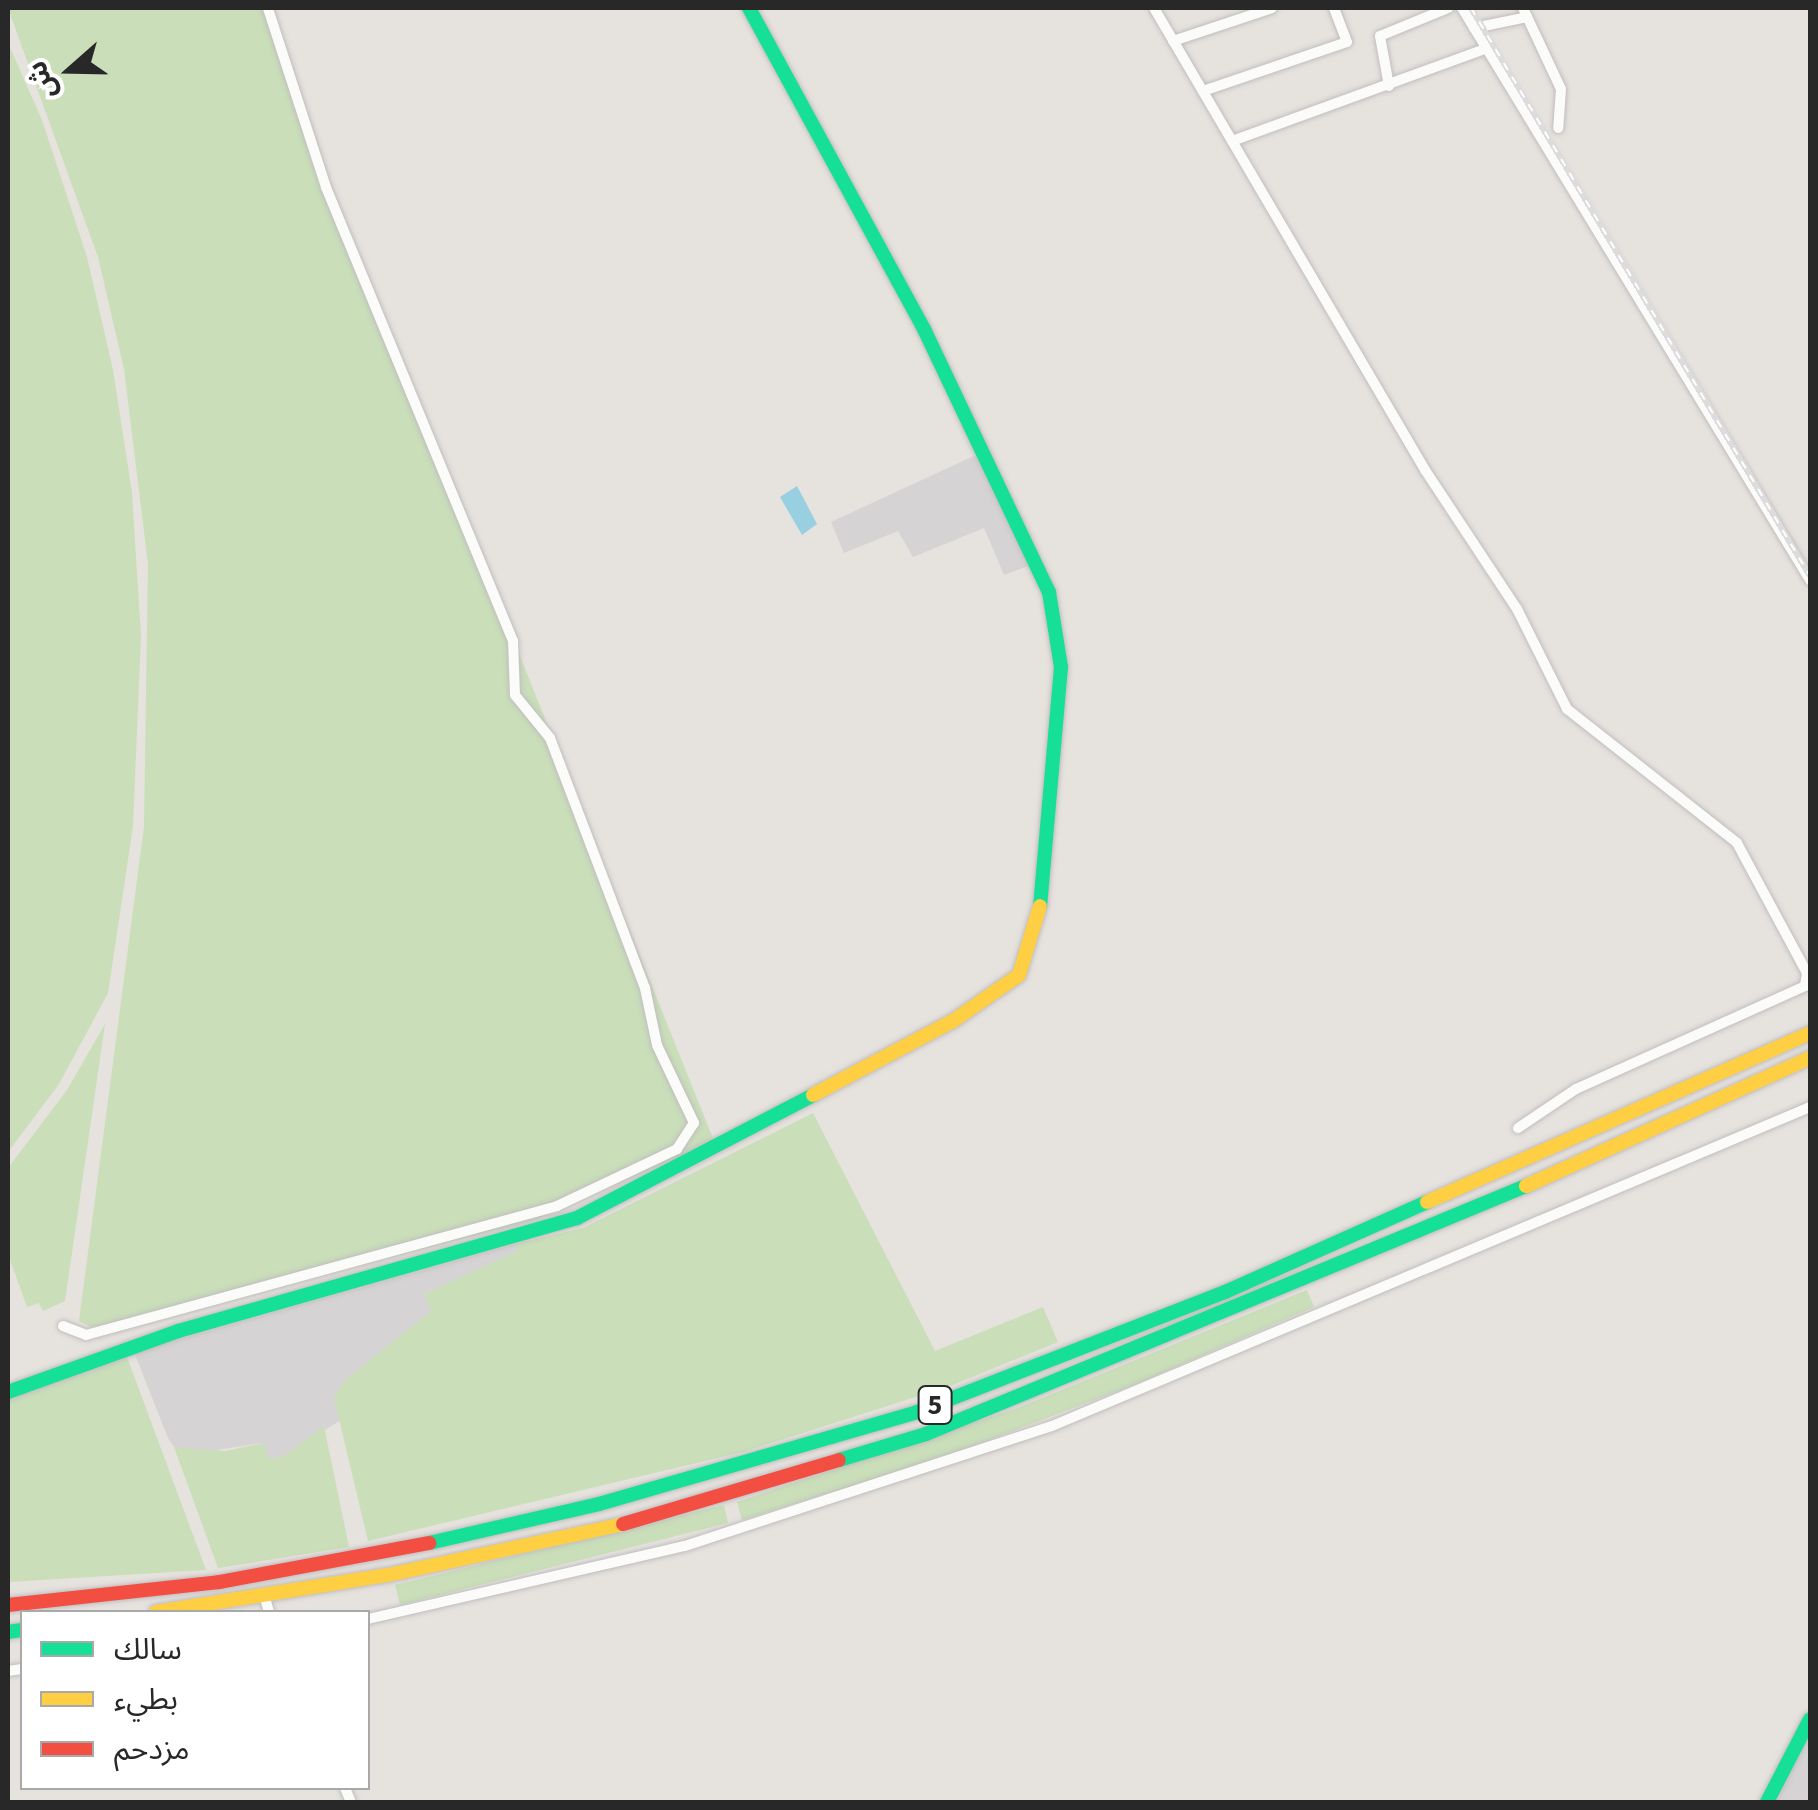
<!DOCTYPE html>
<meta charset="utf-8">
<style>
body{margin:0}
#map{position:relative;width:1818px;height:1810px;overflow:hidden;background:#e6e2de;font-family:"Source Sans 3","Noto Sans Arabic",sans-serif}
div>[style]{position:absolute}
.industrial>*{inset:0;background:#d6d3d5}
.green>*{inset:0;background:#c9deb9}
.water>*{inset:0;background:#98d0e2}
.roads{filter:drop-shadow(0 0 2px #c0bebf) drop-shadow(0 0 2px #c0bebf)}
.street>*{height:10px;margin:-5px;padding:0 5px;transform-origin:5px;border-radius:5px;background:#fbfbfa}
.fast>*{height:14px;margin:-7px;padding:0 7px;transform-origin:7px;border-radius:7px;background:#16e098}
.slow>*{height:14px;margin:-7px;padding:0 7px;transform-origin:7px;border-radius:7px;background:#ffcf43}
.jam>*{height:14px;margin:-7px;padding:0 7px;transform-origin:7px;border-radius:7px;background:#f24e42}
.rail>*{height:6px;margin-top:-3px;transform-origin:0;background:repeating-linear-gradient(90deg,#fff 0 8px,#dddcdd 0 16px);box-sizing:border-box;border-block:2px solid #dddcdd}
span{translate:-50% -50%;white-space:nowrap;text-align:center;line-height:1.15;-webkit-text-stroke:8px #fff;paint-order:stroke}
.shield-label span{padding:2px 8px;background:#fff;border:2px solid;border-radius:8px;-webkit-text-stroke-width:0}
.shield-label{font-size:28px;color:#282828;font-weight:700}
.frame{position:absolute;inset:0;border:10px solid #282828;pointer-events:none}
.legend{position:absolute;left:20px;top:1610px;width:350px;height:180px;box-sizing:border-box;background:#fff;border:2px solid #a9a9a9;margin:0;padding:12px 18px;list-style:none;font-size:30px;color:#282828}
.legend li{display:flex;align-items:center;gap:20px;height:50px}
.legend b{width:50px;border:2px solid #a9a9a9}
.north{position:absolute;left:20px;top:20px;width:100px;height:100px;-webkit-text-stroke:8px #fff;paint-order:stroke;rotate:250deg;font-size:28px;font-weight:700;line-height:40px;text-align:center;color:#282828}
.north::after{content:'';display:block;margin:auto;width:35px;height:45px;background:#282828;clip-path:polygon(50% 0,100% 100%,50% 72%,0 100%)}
</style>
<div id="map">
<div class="industrial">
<div style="clip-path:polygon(976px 455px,1031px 565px,1004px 575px,984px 528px,913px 557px,898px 531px,844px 553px,831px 522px)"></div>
<div style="clip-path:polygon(515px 1244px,518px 1251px,424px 1294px,432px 1311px,344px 1381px,334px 1398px,341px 1420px,284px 1456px,268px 1459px,262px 1443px,205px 1452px,174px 1447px,168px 1438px,134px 1352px)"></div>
<div style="clip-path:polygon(1810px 1732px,1810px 1802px,1773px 1802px,1785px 1777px)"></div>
</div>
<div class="green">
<div style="clip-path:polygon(8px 8px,273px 8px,331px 184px,714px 1141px,536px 1220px,251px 1293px,91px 1327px,79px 1321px,144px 827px,148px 564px,124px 369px,98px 257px)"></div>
<div style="clip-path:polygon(8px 43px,42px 120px,87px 257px,113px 370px,132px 493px,141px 636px,133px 826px,108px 993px,59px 1084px,8px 1152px)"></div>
<div style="clip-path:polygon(105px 1024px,65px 1301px,43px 1311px,39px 1303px,27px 1307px,8px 1254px,8px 1168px,67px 1090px)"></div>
<div style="clip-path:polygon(813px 1113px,935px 1351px,1043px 1307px,1058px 1342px,950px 1386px,743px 1452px,368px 1541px,334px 1398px,344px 1381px,431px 1311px,424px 1294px,517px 1251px,515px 1244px,583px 1228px)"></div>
<div style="clip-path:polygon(1307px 1290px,1314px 1307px,1139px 1383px,936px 1460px,742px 1520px,737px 1502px,1020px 1407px)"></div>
<div style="clip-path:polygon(127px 1357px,206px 1570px,8px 1582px,8px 1397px)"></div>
<div style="clip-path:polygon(324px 1426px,349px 1547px,218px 1568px,174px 1447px,225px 1451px,263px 1443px,269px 1459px,284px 1456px)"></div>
<div style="clip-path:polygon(724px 1505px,728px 1523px,400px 1605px,395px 1585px)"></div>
</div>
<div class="water">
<div style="clip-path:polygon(797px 486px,817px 524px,802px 535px,780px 497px)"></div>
</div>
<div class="roads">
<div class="street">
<div style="left:1154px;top:8px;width:536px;rotate:59.6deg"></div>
<div style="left:1425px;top:470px;width:167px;rotate:56.5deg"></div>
<div style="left:1517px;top:609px;width:112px;rotate:63.4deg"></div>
<div style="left:1567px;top:709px;width:216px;rotate:38.2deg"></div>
<div style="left:1737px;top:843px;width:148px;rotate:61.7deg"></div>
<div style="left:1807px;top:973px;width:13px;rotate:99deg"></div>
<div style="left:1805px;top:986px;width:251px;rotate:155.8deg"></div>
<div style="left:1576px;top:1089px;width:70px;rotate:146.1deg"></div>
<div style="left:1462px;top:8px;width:670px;rotate:58.68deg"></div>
<div style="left:1523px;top:8px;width:89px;rotate:64.9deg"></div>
<div style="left:1561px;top:89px;width:39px;rotate:94deg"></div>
<div style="left:1474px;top:28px;width:54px;rotate:-11.7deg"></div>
<div style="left:1173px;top:41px;width:104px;rotate:-18.4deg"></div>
<div style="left:1389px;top:86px;width:51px;rotate:-100.2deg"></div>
<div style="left:1380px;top:36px;width:74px;rotate:-22.4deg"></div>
<div style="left:1203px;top:91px;width:152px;rotate:-18.8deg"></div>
<div style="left:1347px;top:42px;width:36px;rotate:-111deg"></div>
<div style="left:1232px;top:141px;width:271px;rotate:-20deg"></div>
<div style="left:63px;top:1326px;width:25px;rotate:21deg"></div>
<div style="left:86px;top:1335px;width:488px;rotate:-15.3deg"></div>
<div style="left:557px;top:1206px;width:133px;rotate:-25.4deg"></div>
<div style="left:677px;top:1149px;width:31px;rotate:-57deg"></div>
<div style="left:694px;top:1123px;width:86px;rotate:-115.4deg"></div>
<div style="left:657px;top:1045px;width:58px;rotate:-101.9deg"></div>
<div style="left:645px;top:988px;width:267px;rotate:-110.8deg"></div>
<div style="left:550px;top:738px;width:55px;rotate:-129.1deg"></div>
<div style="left:515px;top:695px;width:54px;rotate:-92.1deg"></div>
<div style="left:513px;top:641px;width:491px;rotate:-112.4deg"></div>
<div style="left:326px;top:187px;width:188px;rotate:-108deg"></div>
<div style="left:265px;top:1598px;width:15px;rotate:74deg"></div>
<div style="left:368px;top:1619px;width:325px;rotate:-13deg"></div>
<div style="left:685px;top:1546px;width:386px;rotate:-18.1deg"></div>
<div style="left:1052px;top:1426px;width:822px;rotate:-22.82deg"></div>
<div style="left:8px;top:1671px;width:14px;rotate:-8deg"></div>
<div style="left:345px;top:1788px;width:15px;rotate:67deg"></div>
</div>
<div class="fast">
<div style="left:749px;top:8px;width:366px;rotate:61.4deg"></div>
<div style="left:924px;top:329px;width:291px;rotate:64.6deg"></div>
<div style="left:1049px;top:592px;width:76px;rotate:80.9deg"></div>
<div style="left:1061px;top:667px;width:240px;rotate:95deg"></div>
<div style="left:8px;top:1392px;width:181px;rotate:-19.7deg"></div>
<div style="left:178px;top:1331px;width:415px;rotate:-15.8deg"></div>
<div style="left:577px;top:1218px;width:266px;rotate:-27.5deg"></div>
<div style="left:839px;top:1460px;width:91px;rotate:-16.6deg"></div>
<div style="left:926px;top:1434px;width:649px;rotate:-22.46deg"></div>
<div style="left:429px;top:1543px;width:174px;rotate:-12.9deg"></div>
<div style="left:599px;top:1504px;width:331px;rotate:-16.1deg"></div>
<div style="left:917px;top:1412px;width:331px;rotate:-21.3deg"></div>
<div style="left:1225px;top:1292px;width:221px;rotate:-24deg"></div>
<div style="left:8px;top:1632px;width:14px;rotate:-8deg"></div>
<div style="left:1767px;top:1802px;width:93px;rotate:-62.6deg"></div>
</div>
<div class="slow">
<div style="left:813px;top:1095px;width:158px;rotate:-27.9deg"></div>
<div style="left:953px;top:1021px;width:80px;rotate:-34.9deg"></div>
<div style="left:1019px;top:975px;width:72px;rotate:-73.1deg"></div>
<div style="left:1526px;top:1186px;width:312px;rotate:-24.3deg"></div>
<div style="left:1427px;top:1202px;width:419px;rotate:-23.8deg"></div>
<div style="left:156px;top:1612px;width:235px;rotate:-9.1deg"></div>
<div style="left:388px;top:1575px;width:240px;rotate:-12.2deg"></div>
</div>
<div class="jam">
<div style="left:623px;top:1524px;width:225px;rotate:-16.5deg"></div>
<div style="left:8px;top:1605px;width:212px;rotate:-6.2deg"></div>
<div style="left:219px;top:1582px;width:214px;rotate:-10.5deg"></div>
</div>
</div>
<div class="rail">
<div style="left:1471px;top:8px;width:661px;rotate:59.17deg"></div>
</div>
<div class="shield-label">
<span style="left:935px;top:1405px">5</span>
</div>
<div class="frame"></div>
<ul class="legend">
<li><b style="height:12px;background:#16e098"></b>سالك</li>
<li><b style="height:12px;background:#ffcf43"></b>بطيء</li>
<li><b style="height:12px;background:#f24e42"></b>مزدحم</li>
</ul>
<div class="north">ش</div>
</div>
